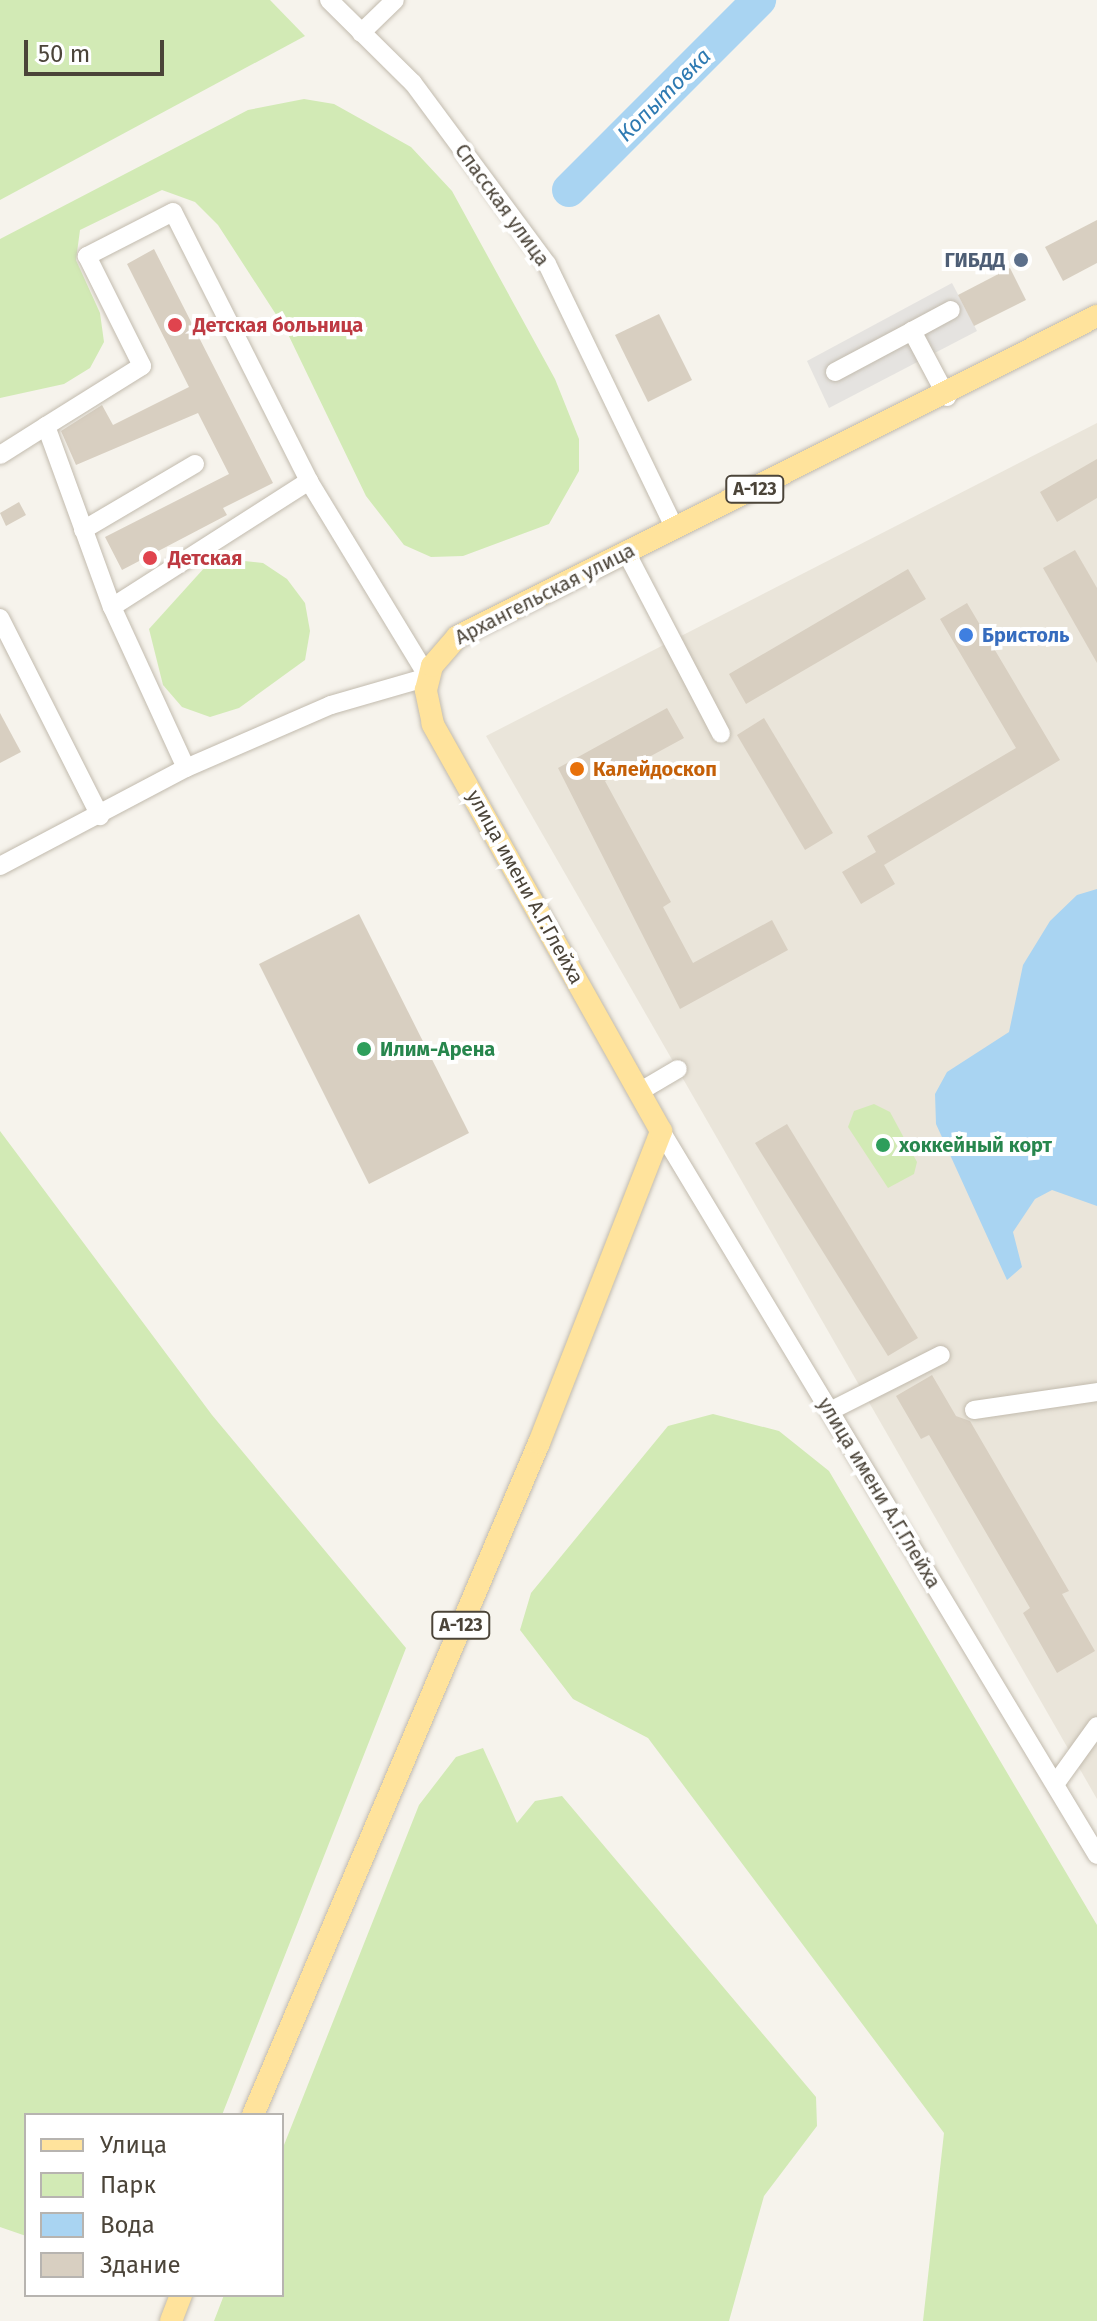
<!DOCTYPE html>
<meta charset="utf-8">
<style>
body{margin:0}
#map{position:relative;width:1097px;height:2321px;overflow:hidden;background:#f6f3ec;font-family:"Fira Sans",sans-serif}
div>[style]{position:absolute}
.residential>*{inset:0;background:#eae5da}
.green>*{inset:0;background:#d2eab5}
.parking>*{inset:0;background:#e5e3e0}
.water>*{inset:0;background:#a9d4f2}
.river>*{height:34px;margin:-17px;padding:0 17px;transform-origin:17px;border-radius:17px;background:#a9d4f2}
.building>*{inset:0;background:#d8cfc1}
.roads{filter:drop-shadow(0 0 2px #c2bbae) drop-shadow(0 0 2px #c2bbae)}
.minor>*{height:18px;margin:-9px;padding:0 9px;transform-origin:9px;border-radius:9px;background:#fff}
.major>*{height:22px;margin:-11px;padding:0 11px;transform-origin:11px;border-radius:11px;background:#ffe39c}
.dots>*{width:22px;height:22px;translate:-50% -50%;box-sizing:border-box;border:4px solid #fff;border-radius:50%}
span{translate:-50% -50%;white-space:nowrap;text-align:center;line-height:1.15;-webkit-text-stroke:8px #fff;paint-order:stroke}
.shield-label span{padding:2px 6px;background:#fff;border:2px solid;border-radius:6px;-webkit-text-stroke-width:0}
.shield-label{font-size:18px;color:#4b4439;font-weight:700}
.street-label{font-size:20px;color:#4b4439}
.service-label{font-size:20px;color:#4e5e75;font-weight:700}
.right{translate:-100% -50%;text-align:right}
.health-label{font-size:20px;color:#be3a42;font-weight:700}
.left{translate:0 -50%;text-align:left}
.shop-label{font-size:20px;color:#366cbe;font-weight:700}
.food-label{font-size:20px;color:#c56008;font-weight:700}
.leisure-label{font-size:20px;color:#27864d;font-weight:700}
.water-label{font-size:22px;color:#2e7ab2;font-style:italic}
.legend{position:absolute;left:24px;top:2113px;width:260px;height:184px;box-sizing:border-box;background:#fff;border:2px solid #b7b4b0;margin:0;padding:10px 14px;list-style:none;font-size:24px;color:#4b4439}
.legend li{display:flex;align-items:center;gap:16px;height:40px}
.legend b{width:40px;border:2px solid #b7b4b0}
.scale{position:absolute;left:24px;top:40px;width:140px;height:36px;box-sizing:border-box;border:4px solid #4b4439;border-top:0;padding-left:10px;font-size:24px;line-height:28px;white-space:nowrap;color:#4b4439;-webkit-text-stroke:6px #fff;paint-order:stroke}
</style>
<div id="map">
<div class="residential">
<div style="clip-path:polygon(1097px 423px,1097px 1799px,486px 736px)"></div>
</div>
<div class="green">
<div style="clip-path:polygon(0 0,270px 0,305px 36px,0 200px)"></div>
<div style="clip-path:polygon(304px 99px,334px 104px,411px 147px,452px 191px,555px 379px,579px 439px,579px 471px,549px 524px,463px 556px,431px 557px,404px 545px,366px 496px,286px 330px,218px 225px,195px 202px,162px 190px,80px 230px,76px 260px,100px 313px,104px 342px,90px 368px,64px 384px,0 398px,0 239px,248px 110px)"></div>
<div style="clip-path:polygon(235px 560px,263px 563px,287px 579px,305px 603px,310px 631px,305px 660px,239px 708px,210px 717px,182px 707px,163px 685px,149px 629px,206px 566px)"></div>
<div style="clip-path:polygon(874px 1104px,890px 1112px,917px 1162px,914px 1174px,888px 1188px,848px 1127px,854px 1111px)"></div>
<div style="clip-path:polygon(0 1131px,212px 1415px,406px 1648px,222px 2115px,26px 2115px,26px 2236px,0 2227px)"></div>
<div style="clip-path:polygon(713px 1414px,779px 1431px,829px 1471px,1097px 1925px,1097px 2321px,923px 2321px,944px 2133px,648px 1738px,573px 1699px,520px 1630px,531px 1593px,668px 1426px)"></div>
<div style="clip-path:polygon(483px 1748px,517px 1823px,535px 1801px,562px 1796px,816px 2097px,817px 2126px,764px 2196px,729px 2321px,214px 2321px,224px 2295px,282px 2295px,282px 2150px,419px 1805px,456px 1757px)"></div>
</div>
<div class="parking">
<div style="clip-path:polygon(952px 283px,977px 331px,829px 408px,807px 361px)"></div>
</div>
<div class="water">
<div style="clip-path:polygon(1097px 889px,1097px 1206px,1052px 1190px,1035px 1199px,1013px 1232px,1022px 1267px,1007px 1280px,936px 1124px,935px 1094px,947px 1072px,1009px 1032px,1023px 965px,1050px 921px,1077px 895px)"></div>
</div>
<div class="river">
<div style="left:569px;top:190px;width:269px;rotate:-45deg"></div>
</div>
<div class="building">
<div style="clip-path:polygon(1097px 220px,1097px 263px,1063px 281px,1045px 247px)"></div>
<div style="clip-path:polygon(154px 249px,273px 483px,223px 508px,227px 515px,122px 570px,105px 537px,229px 474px,198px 413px,76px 465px,61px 431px,102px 405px,113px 425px,189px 387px,127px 264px)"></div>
<div style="clip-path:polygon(1010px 268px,1026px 300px,974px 326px,958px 295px)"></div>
<div style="clip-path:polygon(659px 314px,692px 380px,648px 402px,615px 335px)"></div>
<div style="clip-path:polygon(1097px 459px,1097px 498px,1057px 522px,1040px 492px)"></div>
<div style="clip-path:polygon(19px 502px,26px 515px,6px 526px,0 513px)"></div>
<div style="clip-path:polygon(1075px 550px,1097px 588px,1097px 663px,1043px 568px)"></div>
<div style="clip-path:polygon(908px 569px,926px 599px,746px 704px,729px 674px)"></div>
<div style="clip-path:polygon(967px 603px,1060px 760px,884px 865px,895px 884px,861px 904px,842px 872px,876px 852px,867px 836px,1016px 748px,940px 619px)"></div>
<div style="clip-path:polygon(667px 708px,684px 738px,605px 781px,671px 902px,663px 907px,693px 963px,772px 920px,788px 950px,680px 1009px,558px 768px)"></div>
<div style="clip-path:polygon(0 713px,21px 752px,0 763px)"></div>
<div style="clip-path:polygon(764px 718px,833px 833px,805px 850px,737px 735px)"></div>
<div style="clip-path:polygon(359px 914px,469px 1133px,369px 1184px,259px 964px)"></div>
<div style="clip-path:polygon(787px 1124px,918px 1338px,888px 1356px,755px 1143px)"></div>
<div style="clip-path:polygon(932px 1375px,956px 1416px,970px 1421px,1069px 1591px,1062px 1594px,1095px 1651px,1057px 1673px,1023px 1613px,1030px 1608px,929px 1435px,921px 1439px,896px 1396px)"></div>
</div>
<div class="roads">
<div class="minor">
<div style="left:329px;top:0;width:118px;rotate:44.7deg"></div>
<div style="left:413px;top:83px;width:225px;rotate:53.5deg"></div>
<div style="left:547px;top:264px;width:292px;rotate:64.2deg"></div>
<div style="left:361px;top:33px;width:47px;rotate:-44.1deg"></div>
<div style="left:835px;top:372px;width:87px;rotate:-28deg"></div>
<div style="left:947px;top:397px;width:75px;rotate:-117.9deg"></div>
<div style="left:912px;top:331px;width:44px;rotate:-28.3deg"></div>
<div style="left:0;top:455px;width:54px;rotate:-32.2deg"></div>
<div style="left:83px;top:530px;width:130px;rotate:-30.5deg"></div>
<div style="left:626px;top:552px;width:205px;rotate:62.4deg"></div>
<div style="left:112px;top:607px;width:234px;rotate:-32.6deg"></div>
<div style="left:0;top:618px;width:222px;rotate:63.2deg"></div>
<div style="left:0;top:866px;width:210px;rotate:-27.8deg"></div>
<div style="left:186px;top:768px;width:158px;rotate:-23.5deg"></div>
<div style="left:331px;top:705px;width:101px;rotate:-16.1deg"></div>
<div style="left:428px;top:677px;width:229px;rotate:-121.3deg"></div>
<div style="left:309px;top:481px;width:301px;rotate:-116.8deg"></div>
<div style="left:173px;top:212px;width:97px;rotate:152.9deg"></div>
<div style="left:87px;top:256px;width:123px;rotate:63.4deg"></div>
<div style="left:142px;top:366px;width:113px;rotate:148deg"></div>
<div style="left:46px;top:426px;width:193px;rotate:70deg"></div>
<div style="left:112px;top:607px;width:177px;rotate:65.3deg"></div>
<div style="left:639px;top:1092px;width:45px;rotate:-30.5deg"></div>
<div style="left:661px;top:1131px;width:845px;rotate:58.94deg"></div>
<div style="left:974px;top:1410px;width:124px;rotate:-8.3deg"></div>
<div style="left:830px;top:1411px;width:124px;rotate:-26.8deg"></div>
<div style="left:1056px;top:1783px;width:70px;rotate:-54.3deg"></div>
</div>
<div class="major">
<div style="left:253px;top:2115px;width:730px;rotate:-66.95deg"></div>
<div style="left:539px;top:1443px;width:335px;rotate:-68.6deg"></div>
<div style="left:661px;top:1131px;width:467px;rotate:-119.3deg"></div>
<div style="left:433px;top:724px;width:35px;rotate:-102deg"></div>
<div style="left:426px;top:690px;width:25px;rotate:-76deg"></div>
<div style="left:432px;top:666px;width:38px;rotate:-49deg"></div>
<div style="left:457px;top:637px;width:716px;rotate:-26.64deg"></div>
<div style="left:171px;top:2321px;width:28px;rotate:-69deg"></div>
</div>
</div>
<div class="dots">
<div style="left:1021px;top:260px;background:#5c6f8a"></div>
<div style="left:175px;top:325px;background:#e0444e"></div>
<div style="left:150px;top:558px;background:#e0444e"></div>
<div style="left:966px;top:635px;background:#3f7fe0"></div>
<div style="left:577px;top:769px;background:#e8710a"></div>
<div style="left:364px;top:1049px;background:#2e9e5b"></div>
<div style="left:883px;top:1145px;background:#2e9e5b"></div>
</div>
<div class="shield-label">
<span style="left:755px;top:489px">А-123</span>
<span style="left:461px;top:1625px">А-123</span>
</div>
<div class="street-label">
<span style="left:502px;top:205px;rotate:54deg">Спасская улица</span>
<span style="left:545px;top:594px;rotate:-27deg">Архангельская улица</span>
<span style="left:525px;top:887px;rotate:61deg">улица имени А.Г.Глейха</span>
<span style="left:879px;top:1493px;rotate:59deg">улица имени А.Г.Глейха</span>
</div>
<div class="service-label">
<span class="right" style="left:1005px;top:260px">ГИБДД</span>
</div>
<div class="health-label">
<span class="left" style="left:193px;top:325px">Детская больница</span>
<span class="left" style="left:168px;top:558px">Детская</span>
</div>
<div class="shop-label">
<span class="left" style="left:982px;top:635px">Бристоль</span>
</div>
<div class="food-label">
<span class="left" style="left:593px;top:769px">Калейдоскоп</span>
</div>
<div class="leisure-label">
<span class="left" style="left:380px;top:1049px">Илим-Арена</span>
<span class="left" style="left:899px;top:1145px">хоккейный корт</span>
</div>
<div class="water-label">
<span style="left:664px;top:95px;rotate:-45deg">Копытовка</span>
</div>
<ul class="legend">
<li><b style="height:10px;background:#ffe39c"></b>Улица</li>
<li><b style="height:22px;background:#d2eab5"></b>Парк</li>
<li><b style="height:22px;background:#a9d4f2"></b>Вода</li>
<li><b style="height:22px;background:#d8cfc1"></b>Здание</li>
</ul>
<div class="scale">50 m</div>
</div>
